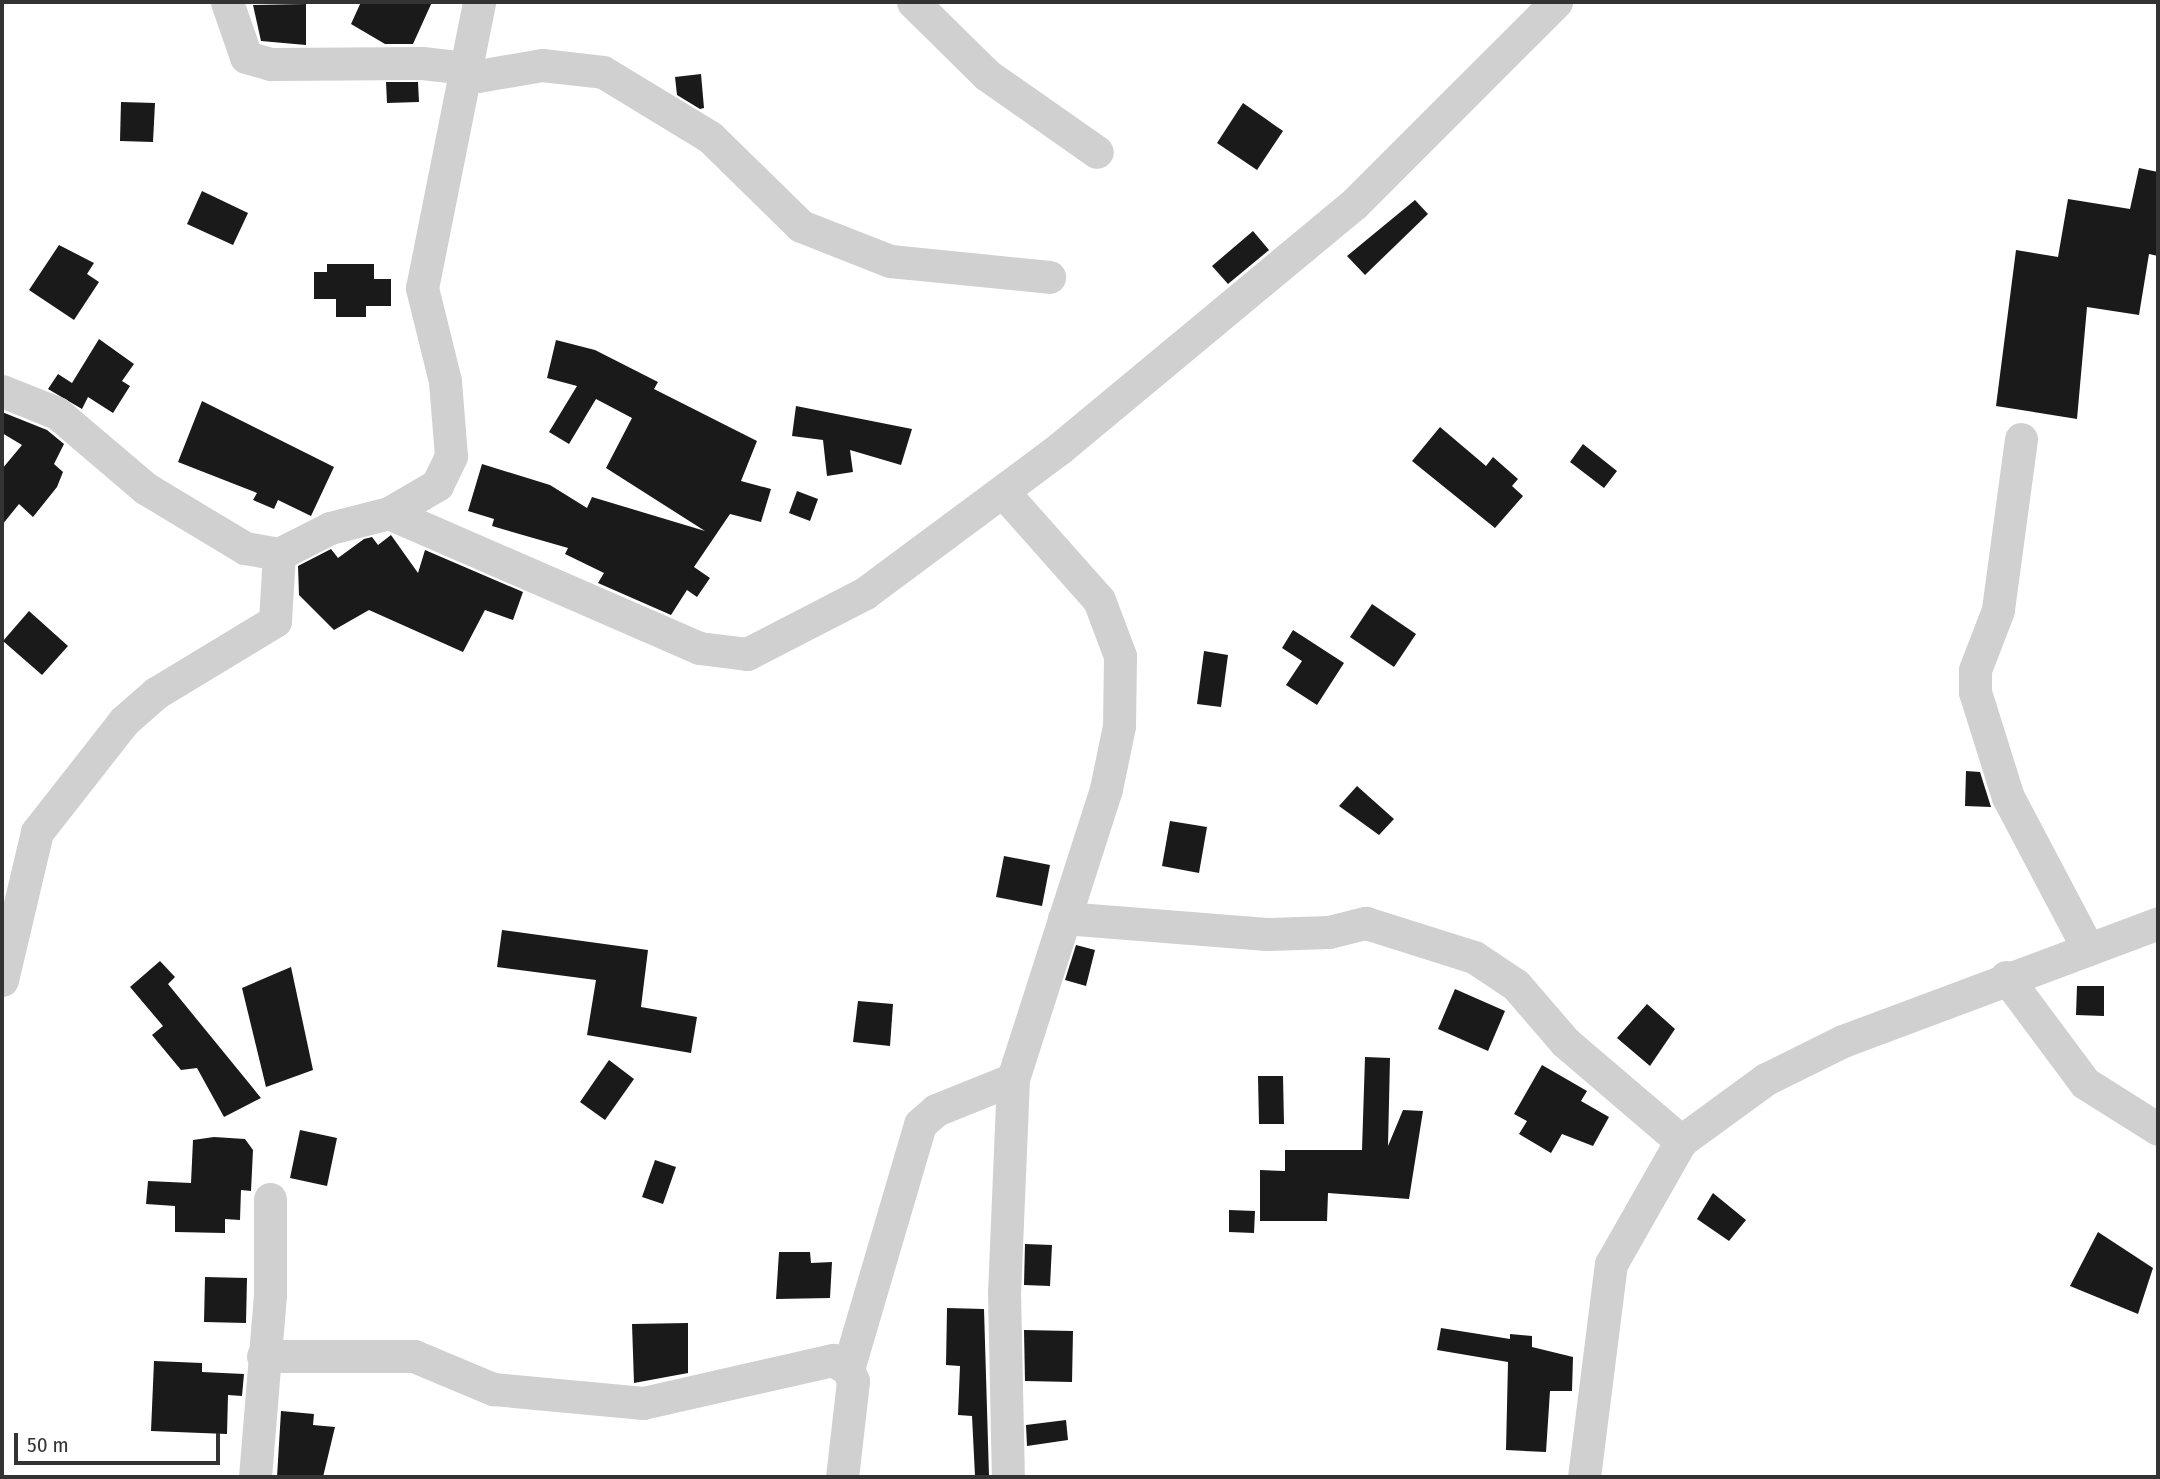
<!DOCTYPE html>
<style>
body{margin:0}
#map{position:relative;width:2160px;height:1479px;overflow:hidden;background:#fff;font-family:"Fira Sans Condensed",sans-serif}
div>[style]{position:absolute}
.building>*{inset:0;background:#1a1a1a}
.minor>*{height:33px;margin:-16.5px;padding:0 16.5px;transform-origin:16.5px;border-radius:16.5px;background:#d0d0d0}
span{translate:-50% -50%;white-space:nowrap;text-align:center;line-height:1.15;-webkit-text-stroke:7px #fff;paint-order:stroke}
.frame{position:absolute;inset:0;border:4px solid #333;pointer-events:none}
.scale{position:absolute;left:14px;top:1433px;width:206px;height:32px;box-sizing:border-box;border:4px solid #333;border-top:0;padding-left:9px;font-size:21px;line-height:24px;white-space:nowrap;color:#333;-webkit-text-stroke:5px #fff;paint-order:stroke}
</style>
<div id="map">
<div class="building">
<div style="clip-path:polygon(361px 2px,432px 2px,413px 44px,385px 44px,351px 24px)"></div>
<div style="clip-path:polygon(306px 4px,306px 45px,261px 41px,253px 5px)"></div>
<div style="clip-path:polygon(701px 74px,704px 108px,700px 109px,677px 95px,675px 77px)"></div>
<div style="clip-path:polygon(386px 82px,418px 82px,419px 102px,387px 103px)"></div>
<div style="clip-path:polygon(121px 102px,155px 103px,153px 142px,120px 141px)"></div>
<div style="clip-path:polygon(1243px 103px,1283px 131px,1257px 170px,1217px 143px)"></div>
<div style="clip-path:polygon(2139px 168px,2158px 172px,2158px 256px,2149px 254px,2139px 315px,2087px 307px,2077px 419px,1996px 406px,2016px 250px,2058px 257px,2068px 199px,2130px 209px)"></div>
<div style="clip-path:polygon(202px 191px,248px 213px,233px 245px,187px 224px)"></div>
<div style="clip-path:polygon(1415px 200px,1428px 214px,1365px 275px,1347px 256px)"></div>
<div style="clip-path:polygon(1253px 231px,1269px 250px,1228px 284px,1212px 266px)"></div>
<div style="clip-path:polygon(59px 245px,94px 263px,87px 274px,99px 282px,74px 320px,29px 290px)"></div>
<div style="clip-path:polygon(327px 264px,374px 264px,374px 279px,391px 279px,391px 306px,366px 306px,366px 317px,336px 317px,336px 299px,314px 299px,314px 272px,327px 272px)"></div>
<div style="clip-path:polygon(99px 339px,134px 364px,122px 381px,130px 386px,113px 413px,88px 397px,82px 409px,48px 389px,58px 374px,72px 383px)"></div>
<div style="clip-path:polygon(556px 340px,595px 350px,658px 382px,654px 389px,757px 441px,741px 481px,771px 489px,761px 522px,730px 514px,694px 567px,710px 578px,697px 597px,687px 590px,671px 615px,598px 583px,604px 573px,565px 554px,568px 548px,492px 526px,494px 519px,468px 511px,482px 464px,550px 485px,587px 508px,592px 497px,705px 531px,606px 468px,632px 418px,596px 399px,569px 444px,549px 432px,577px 386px,547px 378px)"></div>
<div style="clip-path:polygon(202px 401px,334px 467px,311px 516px,278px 500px,274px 509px,253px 500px,257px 493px,178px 462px)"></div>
<div style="clip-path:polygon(796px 406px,912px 429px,901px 465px,850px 450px,853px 472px,827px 476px,823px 440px,792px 436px)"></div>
<div style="clip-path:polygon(2px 412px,47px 430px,64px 444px,54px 464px,63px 472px,57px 487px,33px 517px,19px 504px,2px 525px,2px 469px,22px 445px,2px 433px)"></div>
<div style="clip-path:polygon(1440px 427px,1486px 466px,1493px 457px,1518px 479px,1512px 486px,1523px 496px,1495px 528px,1412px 461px)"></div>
<div style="clip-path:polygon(1583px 444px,1617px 471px,1604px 488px,1570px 462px)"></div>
<div style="clip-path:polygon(797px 491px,818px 499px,810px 521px,789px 513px)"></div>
<div style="clip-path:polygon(391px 535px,418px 573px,425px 550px,523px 592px,513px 620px,485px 610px,463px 652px,369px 610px,334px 630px,299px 595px,298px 566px,331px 549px,338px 558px,364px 539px,372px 537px,378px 545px)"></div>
<div style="clip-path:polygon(1372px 604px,1416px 634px,1394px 667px,1350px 637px)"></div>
<div style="clip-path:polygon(29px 611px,68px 646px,42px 675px,3px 641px)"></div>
<div style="clip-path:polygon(1293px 630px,1344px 663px,1317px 705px,1286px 685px,1302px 661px,1282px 648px)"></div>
<div style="clip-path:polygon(1204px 651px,1228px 655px,1221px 707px,1197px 704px)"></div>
<div style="clip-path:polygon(1966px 771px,1980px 772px,1991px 807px,1965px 806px)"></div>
<div style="clip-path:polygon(1357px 786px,1394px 819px,1379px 835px,1339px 806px)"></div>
<div style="clip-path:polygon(1170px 821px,1207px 827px,1199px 873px,1162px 866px)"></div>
<div style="clip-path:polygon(1004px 856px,1050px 865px,1042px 906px,996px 897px)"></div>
<div style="clip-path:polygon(502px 930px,648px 950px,641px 1007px,697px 1017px,691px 1053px,587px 1035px,596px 980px,497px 967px)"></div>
<div style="clip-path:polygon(1076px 945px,1095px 950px,1086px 986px,1065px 980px)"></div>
<div style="clip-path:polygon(160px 961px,175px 977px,168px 984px,261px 1098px,224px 1117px,197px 1068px,181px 1070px,152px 1035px,163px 1026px,130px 987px)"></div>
<div style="clip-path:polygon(291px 967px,313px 1070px,266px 1087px,242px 988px)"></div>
<div style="clip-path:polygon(2077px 986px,2104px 986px,2104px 1016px,2076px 1015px)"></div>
<div style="clip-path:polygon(1455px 989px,1505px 1011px,1488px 1051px,1438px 1029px)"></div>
<div style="clip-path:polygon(858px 1001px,893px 1004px,890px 1046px,853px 1042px)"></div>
<div style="clip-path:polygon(1647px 1004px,1675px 1029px,1650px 1066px,1617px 1038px)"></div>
<div style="clip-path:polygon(1365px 1057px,1390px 1058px,1388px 1146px,1403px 1110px,1423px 1111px,1409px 1199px,1328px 1193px,1327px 1221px,1260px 1221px,1260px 1170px,1285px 1171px,1285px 1150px,1362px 1150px)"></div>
<div style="clip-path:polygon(609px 1060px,634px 1079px,605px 1120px,580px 1102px)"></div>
<div style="clip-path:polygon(1542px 1065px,1587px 1091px,1581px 1101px,1609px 1117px,1593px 1146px,1562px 1134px,1551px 1153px,1519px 1134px,1527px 1121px,1514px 1114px)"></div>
<div style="clip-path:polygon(1258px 1076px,1283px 1076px,1284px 1124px,1259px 1124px)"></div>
<div style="clip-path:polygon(300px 1130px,337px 1138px,327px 1186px,290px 1178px)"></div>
<div style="clip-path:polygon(214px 1137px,245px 1139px,253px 1150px,251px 1191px,241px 1190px,240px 1220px,225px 1219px,225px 1233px,175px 1232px,175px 1206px,146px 1204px,148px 1181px,191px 1183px,193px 1140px)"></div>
<div style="clip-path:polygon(655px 1160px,676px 1167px,663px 1204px,642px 1197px)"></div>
<div style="clip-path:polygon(1713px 1193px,1746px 1220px,1729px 1241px,1697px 1219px)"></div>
<div style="clip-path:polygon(1229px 1210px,1255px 1211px,1254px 1233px,1229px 1232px)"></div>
<div style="clip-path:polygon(2098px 1232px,2153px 1268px,2138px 1314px,2070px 1286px)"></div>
<div style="clip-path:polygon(1025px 1244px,1052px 1245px,1050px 1286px,1024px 1285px)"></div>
<div style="clip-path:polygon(779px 1252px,810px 1252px,811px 1263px,832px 1262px,830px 1298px,776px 1299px)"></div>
<div style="clip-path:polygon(205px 1277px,247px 1278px,246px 1323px,204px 1322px)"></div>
<div style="clip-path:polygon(947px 1308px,984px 1309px,989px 1476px,975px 1476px,972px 1416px,958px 1415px,960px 1366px,946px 1365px)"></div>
<div style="clip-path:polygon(688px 1323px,688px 1373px,634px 1383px,632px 1324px)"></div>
<div style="clip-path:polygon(1441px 1328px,1510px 1339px,1510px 1334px,1532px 1336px,1532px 1347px,1573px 1357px,1572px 1391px,1550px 1391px,1546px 1452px,1506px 1450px,1508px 1362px,1437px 1350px)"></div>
<div style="clip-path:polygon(1024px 1330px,1073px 1331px,1072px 1382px,1025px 1381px)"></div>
<div style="clip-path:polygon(154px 1361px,202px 1363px,202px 1372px,244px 1374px,242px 1396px,228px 1395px,227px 1434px,151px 1431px)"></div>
<div style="clip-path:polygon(281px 1411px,314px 1414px,313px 1425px,335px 1427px,323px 1477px,277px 1477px)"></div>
<div style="clip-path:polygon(1066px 1420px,1068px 1440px,1027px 1446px,1026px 1425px)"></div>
</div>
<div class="minor">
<div style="left:227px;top:2px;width:58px;rotate:70.9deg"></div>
<div style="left:246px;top:57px;width:26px;rotate:16deg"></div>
<div style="left:271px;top:64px;width:151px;rotate:-0.4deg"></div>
<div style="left:422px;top:63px;width:44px;rotate:6.5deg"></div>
<div style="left:466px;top:68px;width:14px;rotate:34deg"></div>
<div style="left:478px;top:76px;width:65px;rotate:-9.8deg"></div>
<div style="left:542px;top:65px;width:61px;rotate:6.5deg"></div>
<div style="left:603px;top:72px;width:125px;rotate:31.3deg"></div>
<div style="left:710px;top:137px;width:127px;rotate:44.4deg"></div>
<div style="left:801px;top:226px;width:96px;rotate:21.5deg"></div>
<div style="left:890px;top:261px;width:160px;rotate:5.7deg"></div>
<div style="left:913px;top:2px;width:104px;rotate:44.6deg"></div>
<div style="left:987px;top:75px;width:134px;rotate:35deg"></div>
<div style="left:2px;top:391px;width:59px;rotate:21.8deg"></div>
<div style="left:57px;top:413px;width:116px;rotate:40.4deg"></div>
<div style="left:145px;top:488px;width:117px;rotate:31deg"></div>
<div style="left:245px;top:548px;width:35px;rotate:10deg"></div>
<div style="left:279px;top:554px;width:57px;rotate:-27deg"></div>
<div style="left:330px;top:528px;width:61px;rotate:-14.3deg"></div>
<div style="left:389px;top:513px;width:338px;rotate:23.5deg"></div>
<div style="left:699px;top:648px;width:48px;rotate:7.1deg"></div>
<div style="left:747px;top:654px;width:133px;rotate:-27.3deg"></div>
<div style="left:865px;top:593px;width:243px;rotate:-36.6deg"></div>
<div style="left:1060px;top:448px;width:382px;rotate:-39.7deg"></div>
<div style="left:1354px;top:204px;width:286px;rotate:-45deg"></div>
<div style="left:2021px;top:439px;width:173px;rotate:97.7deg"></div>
<div style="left:1998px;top:610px;width:64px;rotate:111deg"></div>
<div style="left:1975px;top:670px;width:22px;rotate:90deg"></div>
<div style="left:1975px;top:692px;width:110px;rotate:72.6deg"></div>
<div style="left:2008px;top:797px;width:172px;rotate:62.2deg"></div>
<div style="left:1004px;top:493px;width:143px;rotate:48.4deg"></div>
<div style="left:1099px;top:600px;width:60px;rotate:69.4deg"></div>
<div style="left:1120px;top:656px;width:70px;rotate:90.8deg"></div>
<div style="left:1119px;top:726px;width:64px;rotate:101.7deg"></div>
<div style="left:1106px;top:789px;width:305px;rotate:107.8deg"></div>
<div style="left:1013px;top:1079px;width:212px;rotate:92.4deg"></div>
<div style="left:1004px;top:1291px;width:186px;rotate:88.8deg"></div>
<div style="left:389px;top:513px;width:56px;rotate:-30.3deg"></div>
<div style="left:437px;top:485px;width:32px;rotate:-64deg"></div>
<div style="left:451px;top:456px;width:75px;rotate:-94.6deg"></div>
<div style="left:445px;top:381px;width:96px;rotate:-103.9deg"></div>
<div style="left:422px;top:288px;width:292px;rotate:-78.7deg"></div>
<div style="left:1064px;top:918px;width:203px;rotate:4.5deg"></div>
<div style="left:1266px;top:934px;width:63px;rotate:-1.8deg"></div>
<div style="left:1329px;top:932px;width:38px;rotate:-14deg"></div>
<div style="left:1366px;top:923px;width:113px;rotate:17.5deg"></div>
<div style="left:1474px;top:957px;width:50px;rotate:33.7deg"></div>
<div style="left:1516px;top:985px;width:75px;rotate:49.3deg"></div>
<div style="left:1565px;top:1042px;width:153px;rotate:40.5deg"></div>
<div style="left:2006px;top:977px;width:132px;rotate:53.3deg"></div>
<div style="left:2085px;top:1083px;width:86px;rotate:32.2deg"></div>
<div style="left:2px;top:980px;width:152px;rotate:-76.7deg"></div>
<div style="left:37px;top:832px;width:141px;rotate:-51.9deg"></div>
<div style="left:124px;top:721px;width:43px;rotate:-41.2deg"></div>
<div style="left:156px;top:693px;width:139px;rotate:-31.2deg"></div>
<div style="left:275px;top:621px;width:67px;rotate:-86.6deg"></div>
<div style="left:263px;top:1356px;width:151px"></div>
<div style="left:414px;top:1356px;width:86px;rotate:22.7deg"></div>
<div style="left:493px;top:1389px;width:151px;rotate:5.3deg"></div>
<div style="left:643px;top:1403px;width:195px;rotate:-12.8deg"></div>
<div style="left:833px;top:1360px;width:17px;rotate:31deg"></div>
<div style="left:848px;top:1369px;width:13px;rotate:67deg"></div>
<div style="left:853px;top:1381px;width:97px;rotate:96.5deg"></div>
<div style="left:848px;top:1369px;width:255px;rotate:-73.6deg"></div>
<div style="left:920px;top:1124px;width:21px;rotate:-41deg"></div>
<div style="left:936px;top:1110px;width:83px;rotate:-21.9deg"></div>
<div style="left:255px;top:1477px;width:183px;rotate:-85.3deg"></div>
<div style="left:270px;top:1295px;width:96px;rotate:-90deg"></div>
<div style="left:1584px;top:1477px;width:215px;rotate:-82.8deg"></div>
<div style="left:1611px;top:1264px;width:142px;rotate:-60.4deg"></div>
<div style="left:1681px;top:1141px;width:105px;rotate:-36.1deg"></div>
<div style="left:1766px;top:1079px;width:86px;rotate:-26.3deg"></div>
<div style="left:1843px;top:1041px;width:336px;rotate:-20.5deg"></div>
</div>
<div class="frame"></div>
<div class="scale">50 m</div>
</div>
